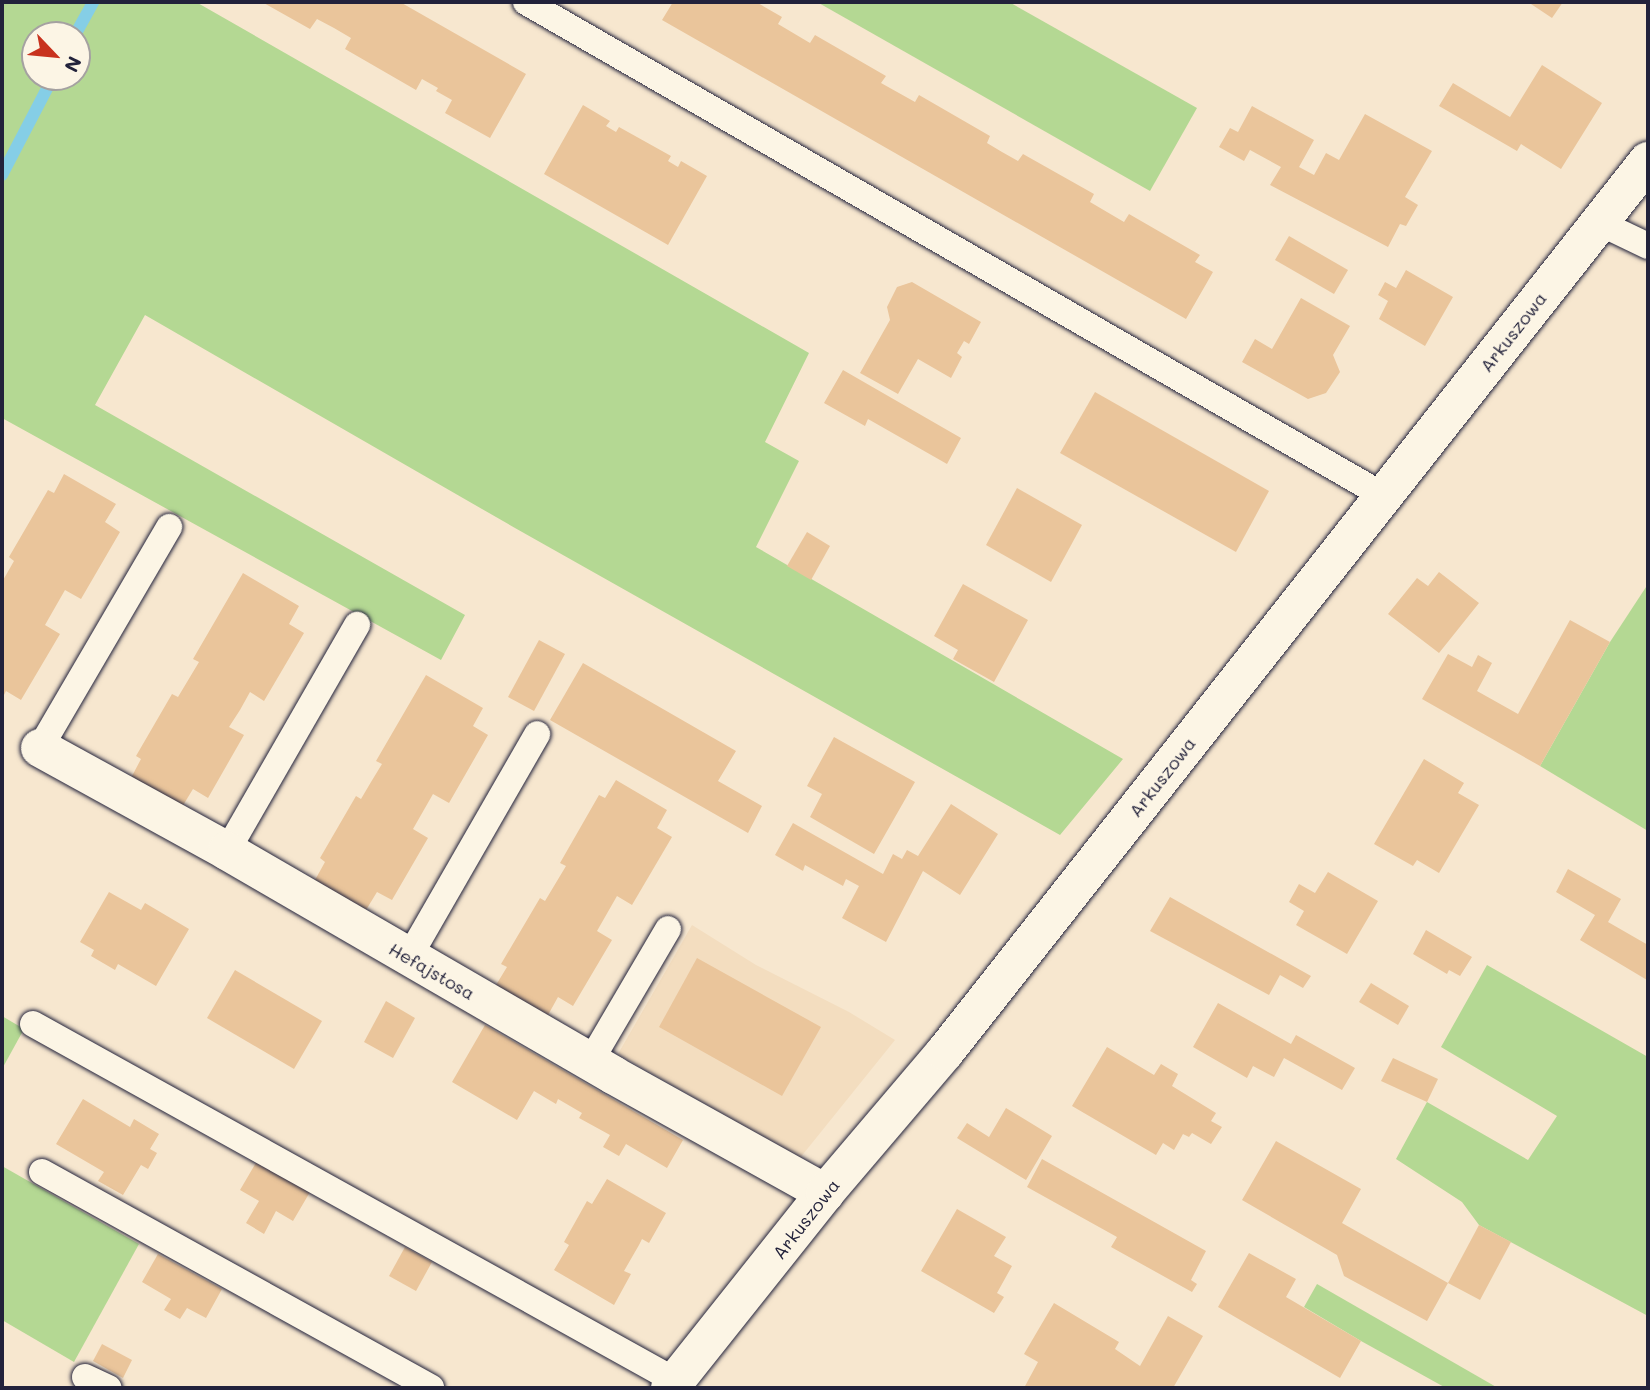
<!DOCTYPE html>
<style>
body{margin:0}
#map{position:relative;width:1650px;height:1390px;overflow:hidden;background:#f7e7cf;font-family:Mali,sans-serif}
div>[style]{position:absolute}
.built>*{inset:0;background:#f3ddbf}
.green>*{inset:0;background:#b4d893}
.stream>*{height:12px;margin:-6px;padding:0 6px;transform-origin:6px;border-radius:6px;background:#85cee6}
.building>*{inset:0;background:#eac59b}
.roads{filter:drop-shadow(0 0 2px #22223b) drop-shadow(0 0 2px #22223b)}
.lane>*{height:26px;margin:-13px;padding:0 13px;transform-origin:13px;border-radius:13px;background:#fcf5e5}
.street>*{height:38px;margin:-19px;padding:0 19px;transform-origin:19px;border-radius:19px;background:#fcf5e5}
.secondary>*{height:38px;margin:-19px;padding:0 19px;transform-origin:19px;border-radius:19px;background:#fcf5e5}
span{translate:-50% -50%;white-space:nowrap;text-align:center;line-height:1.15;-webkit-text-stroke:6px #fcf5e5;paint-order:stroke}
.street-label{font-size:18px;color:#22223b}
.frame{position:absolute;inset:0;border:4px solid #22223b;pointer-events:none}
.north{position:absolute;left:21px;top:21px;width:70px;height:70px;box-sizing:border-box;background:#fcf5e5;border:2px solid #a5a1a1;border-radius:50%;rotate:116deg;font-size:19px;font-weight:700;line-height:28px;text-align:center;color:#22223b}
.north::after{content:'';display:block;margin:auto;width:24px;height:32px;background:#c8321e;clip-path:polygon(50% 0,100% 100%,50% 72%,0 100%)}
</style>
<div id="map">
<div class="built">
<div style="clip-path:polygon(692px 925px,756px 965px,849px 1012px,895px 1040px,800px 1158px,618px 1054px)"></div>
</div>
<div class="green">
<div style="clip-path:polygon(evenodd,2px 2px,196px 2px,809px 353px,765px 442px,799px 461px,756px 547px,1123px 759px,1060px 835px,515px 528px,145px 315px,95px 405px,465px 615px,441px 660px,2px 418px,2px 2px,35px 35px,77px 35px,77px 77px,35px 77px,35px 35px)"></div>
<div style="clip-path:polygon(817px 2px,1009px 2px,1197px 108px,1150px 191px)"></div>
<div style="clip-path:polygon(1648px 584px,1648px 831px,1540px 766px,1610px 642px)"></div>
<div style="clip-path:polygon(1487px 965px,1648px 1057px,1648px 1316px,1479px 1225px,1462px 1202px,1396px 1159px,1427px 1102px,1528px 1160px,1557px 1116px,1441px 1047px)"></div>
<div style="clip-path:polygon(2px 1016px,24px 1029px,2px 1069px)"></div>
<div style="clip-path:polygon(2px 1166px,139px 1244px,74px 1362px,2px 1320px)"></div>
<div style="clip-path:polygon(1317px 1284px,1498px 1388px,1446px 1388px,1361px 1341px,1304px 1307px)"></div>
</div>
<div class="stream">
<div style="left:75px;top:35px;width:38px;rotate:-61deg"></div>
<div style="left:2px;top:175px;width:110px;rotate:-62.5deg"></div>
</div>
<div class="building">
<div style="clip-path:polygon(262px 2px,400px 2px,526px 74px,490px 138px,445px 113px,452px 100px,436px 91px,438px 88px,422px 79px,416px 90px,345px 49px,351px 38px,334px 28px,317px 19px,310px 29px)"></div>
<div style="clip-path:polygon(673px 2px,756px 2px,782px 17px,778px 24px,810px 43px,815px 35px,886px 76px,881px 83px,915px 102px,919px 95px,990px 136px,987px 143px,1002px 152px,1018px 161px,1023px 154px,1094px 194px,1090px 202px,1124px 222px,1129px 214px,1200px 255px,1195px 262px,1213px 272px,1186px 319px,662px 20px)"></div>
<div style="clip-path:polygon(1528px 2px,1563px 2px,1552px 18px)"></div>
<div style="clip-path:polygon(1542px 65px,1602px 103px,1561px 169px,1521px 144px,1517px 151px,1439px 106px,1453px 83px,1510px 117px)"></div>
<div style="clip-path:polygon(583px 105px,610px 121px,606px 126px,616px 132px,619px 127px,671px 156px,668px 161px,678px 167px,681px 161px,707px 176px,668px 245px,544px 174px)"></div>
<div style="clip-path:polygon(1252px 106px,1314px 140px,1299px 167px,1314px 175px,1326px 153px,1339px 160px,1365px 114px,1432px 151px,1405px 197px,1418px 205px,1406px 226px,1400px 224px,1388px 247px,1270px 185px,1281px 167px,1250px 150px,1244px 161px,1219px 147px,1230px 128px,1238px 132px)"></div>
<div style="clip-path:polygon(1289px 236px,1348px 270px,1334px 294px,1275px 260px)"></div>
<div style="clip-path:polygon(1406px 270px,1453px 297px,1425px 346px,1379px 319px,1388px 301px,1378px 295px,1385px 282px,1396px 288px)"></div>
<div style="clip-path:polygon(912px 282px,981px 322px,969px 344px,964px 341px,957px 353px,962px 357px,951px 378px,918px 359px,898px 394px,860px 373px,890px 320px,887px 307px,897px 287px)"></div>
<div style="clip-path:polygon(1301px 298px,1350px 326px,1333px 355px,1340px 372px,1326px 393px,1308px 399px,1242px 362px,1255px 339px,1272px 349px)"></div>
<div style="clip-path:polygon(843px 370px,961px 438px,947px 464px,868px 419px,865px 426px,824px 403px)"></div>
<div style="clip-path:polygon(1095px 392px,1269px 491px,1236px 552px,1060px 453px)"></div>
<div style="clip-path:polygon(64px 474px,116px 504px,105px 522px,120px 532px,81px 599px,65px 590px,45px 625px,60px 634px,21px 700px,6px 691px,2px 699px,2px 582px,14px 561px,9px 557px,48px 490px,54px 493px)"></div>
<div style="clip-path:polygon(1017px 488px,1082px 525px,1051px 582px,986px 545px)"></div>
<div style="clip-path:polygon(807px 532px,830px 546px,811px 580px,787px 566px)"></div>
<div style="clip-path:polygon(1439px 572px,1479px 603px,1439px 653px,1388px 614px,1417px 578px,1428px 586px)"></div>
<div style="clip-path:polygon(243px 573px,299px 606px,289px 624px,304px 633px,264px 701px,250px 692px,240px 710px,229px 727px,244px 735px,208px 798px,193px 789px,182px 807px,131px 778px,141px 759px,136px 756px,172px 694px,178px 697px,199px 662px,193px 659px)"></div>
<div style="clip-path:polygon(963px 584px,1028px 620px,994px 682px,953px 659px,958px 650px,934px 636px)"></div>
<div style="clip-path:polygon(1570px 620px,1610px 642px,1540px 766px,1422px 699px,1448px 654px,1472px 667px,1478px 655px,1492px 663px,1477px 691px,1518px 714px)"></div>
<div style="clip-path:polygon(539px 640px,565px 654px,534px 711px,508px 697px)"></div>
<div style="clip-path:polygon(583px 663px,736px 751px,718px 781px,762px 806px,748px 833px,550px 720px)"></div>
<div style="clip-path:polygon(426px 675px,483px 708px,473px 726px,488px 735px,449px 803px,433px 794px,413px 829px,428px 838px,392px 900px,377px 892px,366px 910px,315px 880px,325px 862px,320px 858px,356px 796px,361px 799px,371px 782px,382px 764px,376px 761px)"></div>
<div style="clip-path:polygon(834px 737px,915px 782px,874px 854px,810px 817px,822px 794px,807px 786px)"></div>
<div style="clip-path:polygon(1424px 759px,1464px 783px,1458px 793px,1479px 805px,1439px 873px,1417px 860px,1413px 866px,1374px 844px)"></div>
<div style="clip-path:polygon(616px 780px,667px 810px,657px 828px,672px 837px,632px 905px,617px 896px,597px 931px,612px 940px,573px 1006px,558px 997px,548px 1015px,496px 985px,507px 967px,501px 964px,540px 898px,545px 901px,566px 866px,560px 863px,599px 795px,605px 798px)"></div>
<div style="clip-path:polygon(951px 804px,998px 834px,960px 895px,923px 871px,886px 942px,842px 918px,859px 886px,846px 879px,843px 886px,805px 865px,803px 871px,775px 855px,793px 823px,883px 874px,893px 854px,902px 859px,907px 850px,918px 856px)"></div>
<div style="clip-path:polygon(1568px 869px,1621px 899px,1608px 922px,1648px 945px,1647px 980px,1580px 940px,1595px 915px,1556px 892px)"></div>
<div style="clip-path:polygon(1328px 872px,1378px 901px,1347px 954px,1296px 925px,1304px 911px,1289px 902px,1299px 884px,1315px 893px)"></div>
<div style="clip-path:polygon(109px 892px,141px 910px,145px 903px,189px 929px,156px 986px,118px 964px,115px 970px,91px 956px,94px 950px,80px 942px)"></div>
<div style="clip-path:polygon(1170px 897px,1311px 976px,1303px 988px,1280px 975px,1269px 995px,1150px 931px)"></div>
<div style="clip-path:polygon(1426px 930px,1472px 957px,1460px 976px,1449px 970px,1447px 974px,1413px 954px)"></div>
<div style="clip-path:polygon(697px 958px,821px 1027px,782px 1096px,659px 1027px)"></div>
<div style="clip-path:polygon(235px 970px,322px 1021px,294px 1069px,207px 1018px)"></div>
<div style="clip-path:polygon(1371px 983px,1409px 1006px,1398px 1025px,1359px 1002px)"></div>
<div style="clip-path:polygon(386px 1001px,415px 1018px,393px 1058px,364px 1042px)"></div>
<div style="clip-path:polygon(1218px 1003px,1291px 1044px,1296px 1035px,1355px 1068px,1342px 1090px,1284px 1058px,1274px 1077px,1253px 1066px,1247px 1078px,1193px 1047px)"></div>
<div style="clip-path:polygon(485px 1025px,683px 1140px,667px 1168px,626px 1144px,619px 1156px,603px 1147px,610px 1135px,579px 1118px,582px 1113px,558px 1099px,556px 1104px,534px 1091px,517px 1120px,452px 1082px)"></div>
<div style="clip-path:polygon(1107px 1047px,1154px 1075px,1161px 1064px,1178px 1074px,1172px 1086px,1216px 1113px,1211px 1121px,1222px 1127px,1211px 1144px,1192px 1133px,1189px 1137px,1183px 1134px,1174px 1150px,1163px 1143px,1156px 1155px,1072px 1106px)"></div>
<div style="clip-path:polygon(1393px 1058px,1438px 1079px,1427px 1102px,1381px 1081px)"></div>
<div style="clip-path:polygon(83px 1099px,130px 1127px,134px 1119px,159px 1134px,150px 1149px,157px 1153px,148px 1169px,141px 1165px,123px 1195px,98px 1181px,104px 1172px,56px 1144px)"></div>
<div style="clip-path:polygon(1006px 1108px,1052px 1136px,1026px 1180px,957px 1138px,967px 1123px,989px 1137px)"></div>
<div style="clip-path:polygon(1276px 1141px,1361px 1189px,1342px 1223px,1448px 1283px,1427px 1321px,1344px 1276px,1337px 1255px,1242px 1200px)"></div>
<div style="clip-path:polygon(1042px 1159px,1206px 1251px,1191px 1280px,1197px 1284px,1192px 1292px,1111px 1247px,1117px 1237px,1027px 1187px)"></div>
<div style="clip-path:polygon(257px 1161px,310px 1192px,293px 1221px,276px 1211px,264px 1234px,246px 1223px,259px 1201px,240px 1190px)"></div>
<div style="clip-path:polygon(607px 1179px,666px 1213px,649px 1243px,642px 1239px,639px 1245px,624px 1271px,631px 1274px,614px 1305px,554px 1270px,569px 1245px,564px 1242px,587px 1201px,592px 1204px)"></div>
<div style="clip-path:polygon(957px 1209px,1006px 1237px,994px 1256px,1012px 1266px,997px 1293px,1004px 1297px,994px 1313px,921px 1271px)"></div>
<div style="clip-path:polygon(1479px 1225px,1511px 1242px,1480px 1300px,1448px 1283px)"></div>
<div style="clip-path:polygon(405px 1247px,432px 1262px,416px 1291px,389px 1276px)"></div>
<div style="clip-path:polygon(1249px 1253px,1296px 1279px,1286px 1297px,1361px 1341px,1340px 1378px,1218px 1307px)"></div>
<div style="clip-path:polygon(158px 1254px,222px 1289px,206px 1318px,187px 1308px,180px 1319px,164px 1310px,171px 1299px,142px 1282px)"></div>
<div style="clip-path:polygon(1054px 1303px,1119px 1342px,1115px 1349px,1140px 1366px,1168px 1316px,1203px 1336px,1173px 1388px,1024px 1388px,1038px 1362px,1024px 1354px)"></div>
<div style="clip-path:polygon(102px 1344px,132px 1360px,123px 1378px,93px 1361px)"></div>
</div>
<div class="roads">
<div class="lane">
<div style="left:526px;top:2px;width:990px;rotate:29.93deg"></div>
<div style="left:1600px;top:223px;width:53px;rotate:25.6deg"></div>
<div style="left:40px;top:748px;width:256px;rotate:-59.7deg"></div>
<div style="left:227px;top:851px;width:261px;rotate:-60.1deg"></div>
<div style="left:409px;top:957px;width:257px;rotate:-60.1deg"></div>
<div style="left:33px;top:1024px;width:735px;rotate:29.04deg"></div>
<div style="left:590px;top:1062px;width:154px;rotate:-59.6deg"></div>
<div style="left:42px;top:1172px;width:445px;rotate:29deg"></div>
<div style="left:85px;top:1377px;width:26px;rotate:25deg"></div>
</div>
<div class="street">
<div style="left:40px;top:748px;width:213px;rotate:28.8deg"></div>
<div style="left:227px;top:851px;width:446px;rotate:30.1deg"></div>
<div style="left:613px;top:1075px;width:243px;rotate:29.1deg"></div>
</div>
<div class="secondary">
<div style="left:670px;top:1388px;width:249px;rotate:-51.5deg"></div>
<div style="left:825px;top:1193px;width:185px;rotate:-49.6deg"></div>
<div style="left:945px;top:1052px;width:1135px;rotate:-51.73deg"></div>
</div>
</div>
<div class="street-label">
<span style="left:1513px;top:332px;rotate:-52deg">Arkuszowa</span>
<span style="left:1162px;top:777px;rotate:-52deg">Arkuszowa</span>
<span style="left:432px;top:971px;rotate:30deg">Hefajstosa</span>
<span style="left:806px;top:1219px;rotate:-52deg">Arkuszowa</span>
</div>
<div class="frame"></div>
<div class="north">N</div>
</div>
